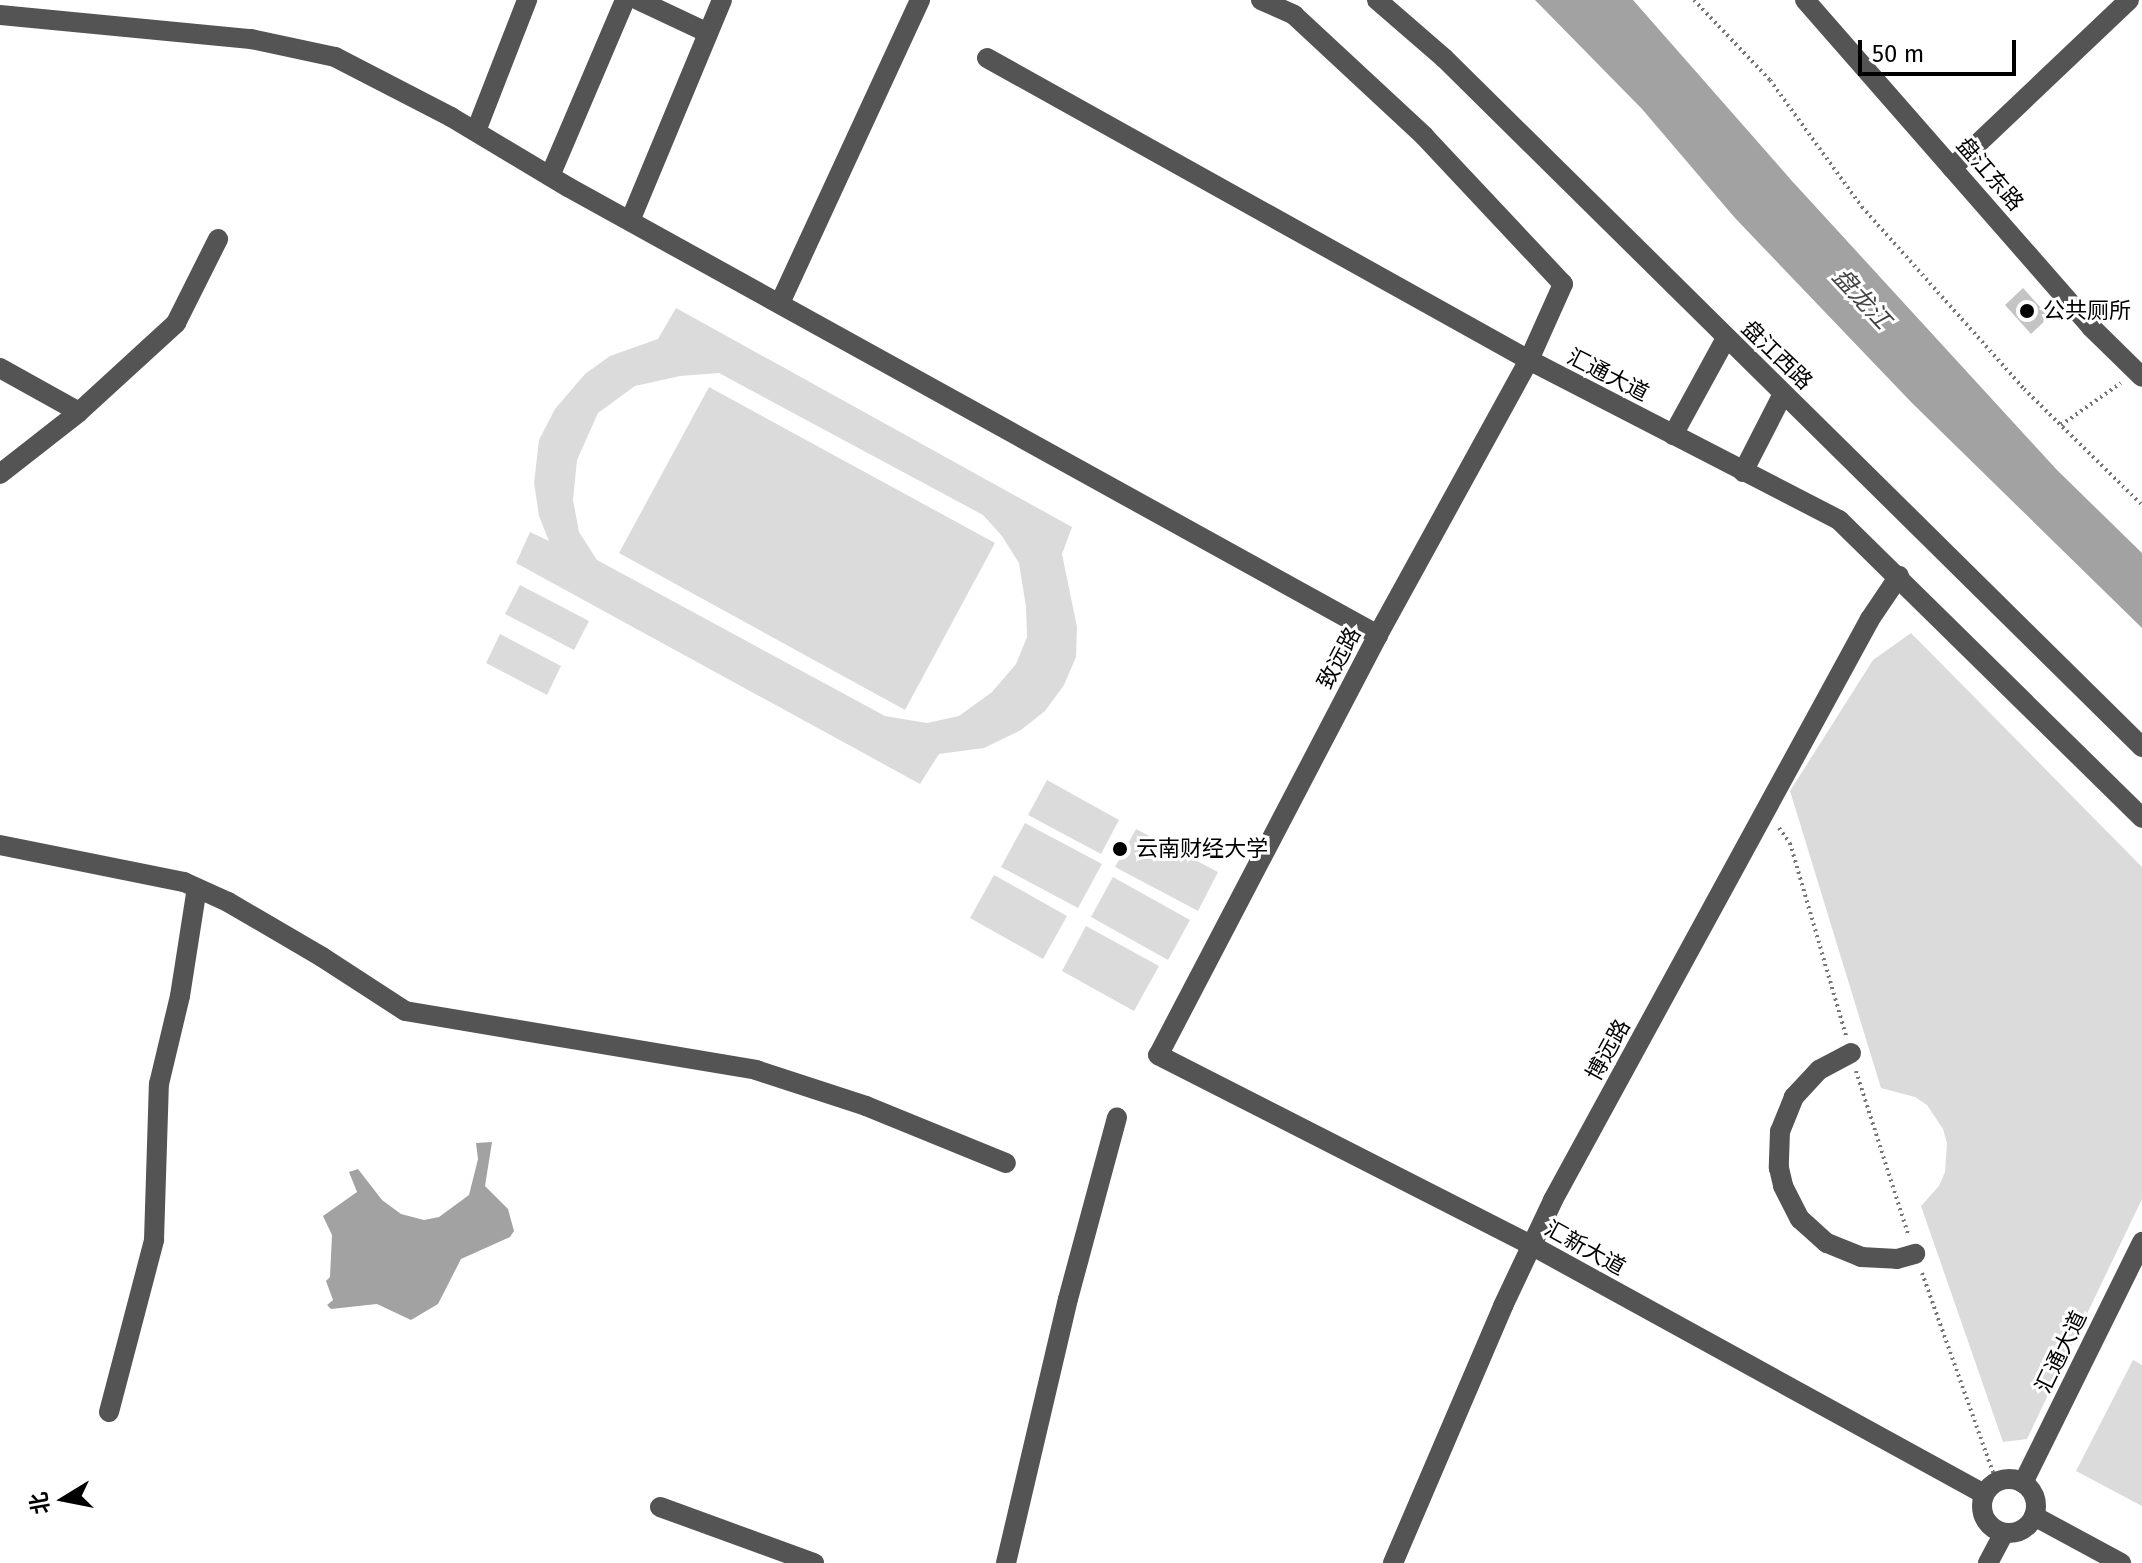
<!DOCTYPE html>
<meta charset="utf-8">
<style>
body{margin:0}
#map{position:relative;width:2142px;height:1563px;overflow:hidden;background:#fff;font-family:"Fira Sans","Noto Sans SC",sans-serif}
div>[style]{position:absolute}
.green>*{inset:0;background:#dbdbdb}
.water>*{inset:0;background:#a2a2a2}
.building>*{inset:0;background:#c4c4c4}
.path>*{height:4px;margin-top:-2px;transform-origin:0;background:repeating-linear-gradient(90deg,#767676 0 2px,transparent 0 6px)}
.minor>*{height:20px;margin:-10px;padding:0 10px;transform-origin:10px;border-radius:10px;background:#545454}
.minor>.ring{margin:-10px;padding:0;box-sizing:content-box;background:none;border:20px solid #545454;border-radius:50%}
.dots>*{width:22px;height:22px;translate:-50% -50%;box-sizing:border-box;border:4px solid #fff;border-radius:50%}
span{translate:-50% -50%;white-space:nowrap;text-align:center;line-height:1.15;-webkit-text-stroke:6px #fff;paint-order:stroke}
.street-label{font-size:22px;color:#000}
.poi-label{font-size:22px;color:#000}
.left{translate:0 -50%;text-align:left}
.water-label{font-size:24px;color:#434343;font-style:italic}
.north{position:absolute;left:24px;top:1459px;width:80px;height:80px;-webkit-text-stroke:6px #fff;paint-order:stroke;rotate:260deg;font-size:22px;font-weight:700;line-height:32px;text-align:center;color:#000}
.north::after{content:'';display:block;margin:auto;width:28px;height:36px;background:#000;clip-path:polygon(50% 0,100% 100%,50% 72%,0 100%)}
.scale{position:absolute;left:1858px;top:40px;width:158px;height:36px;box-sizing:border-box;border:4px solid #000;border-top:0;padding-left:10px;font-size:24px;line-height:28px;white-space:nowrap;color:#000;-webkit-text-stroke:6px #fff;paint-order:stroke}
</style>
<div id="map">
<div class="green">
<div style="clip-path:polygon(evenodd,676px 308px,1072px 527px,1062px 554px,1077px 627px,1076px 657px,1064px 685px,1045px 711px,1021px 730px,984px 748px,939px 754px,920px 784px,516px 563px,530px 532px,549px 541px,539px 516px,534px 483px,539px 440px,555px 409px,585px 374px,610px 356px,658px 339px,676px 308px,719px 373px,983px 515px,1002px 536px,1019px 563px,1026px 607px,1027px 637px,1016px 664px,992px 692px,959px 716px,927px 723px,885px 716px,597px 560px,579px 532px,573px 500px,577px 460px,598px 413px,635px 386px,680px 376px,719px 373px)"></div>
<div style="clip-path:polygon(709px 387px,995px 543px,905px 710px,619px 553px)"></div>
<div style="clip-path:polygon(520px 585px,589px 621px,574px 650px,505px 614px)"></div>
<div style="clip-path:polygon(1911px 633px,2142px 867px,2142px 1199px,2027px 1439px,2003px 1442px,1921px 1206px,1939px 1186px,1945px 1172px,1947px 1143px,1943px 1129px,1927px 1105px,1915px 1097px,1881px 1088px,1790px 791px,1873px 660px)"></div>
<div style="clip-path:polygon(500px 634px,561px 666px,547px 695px,486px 663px)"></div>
<div style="clip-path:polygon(1047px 780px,1119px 820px,1101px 854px,1028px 815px)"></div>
<div style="clip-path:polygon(1025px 823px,1102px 864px,1078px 908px,1001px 867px)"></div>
<div style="clip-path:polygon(1136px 829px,1218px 872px,1198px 911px,1115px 867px)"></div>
<div style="clip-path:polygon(994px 875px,1067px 916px,1043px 959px,970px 918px)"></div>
<div style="clip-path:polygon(1113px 877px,1190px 920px,1168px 960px,1091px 917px)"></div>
<div style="clip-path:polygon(1086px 926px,1159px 966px,1134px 1011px,1062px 971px)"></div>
<div style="clip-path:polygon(2133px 1360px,2142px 1365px,2142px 1506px,2076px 1471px)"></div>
</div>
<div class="water">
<div style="clip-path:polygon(1535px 0,1633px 0,1792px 181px,2057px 470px,2142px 553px,2142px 628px,1912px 403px,1735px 218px,1642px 109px)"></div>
<div style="clip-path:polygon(492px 1142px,485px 1186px,508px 1209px,514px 1231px,510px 1237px,461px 1259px,438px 1304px,411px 1320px,377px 1304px,331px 1309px,327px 1305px,333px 1300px,326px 1281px,330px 1277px,332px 1235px,323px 1216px,357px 1192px,349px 1172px,358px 1169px,382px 1200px,401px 1214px,424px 1220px,439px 1217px,469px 1195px,478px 1159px,476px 1143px)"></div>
</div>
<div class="building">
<div style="clip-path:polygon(2023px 288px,2049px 317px,2031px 334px,2005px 305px)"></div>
</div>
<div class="path">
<div style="left:1694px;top:0;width:110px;rotate:46.5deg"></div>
<div style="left:1770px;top:80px;width:157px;rotate:54.1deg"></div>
<div style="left:1862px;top:207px;width:244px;rotate:48.3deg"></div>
<div style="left:2024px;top:389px;width:165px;rotate:44.5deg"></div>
<div style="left:2061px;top:425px;width:73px;rotate:-35deg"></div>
<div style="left:1779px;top:828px;width:19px;rotate:54deg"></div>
<div style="left:1790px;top:843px;width:201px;rotate:73.8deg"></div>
<div style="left:1856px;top:1071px;width:171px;rotate:72.3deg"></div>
<div style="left:1922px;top:1273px;width:214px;rotate:70.4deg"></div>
</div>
<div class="minor">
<div style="left:638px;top:0;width:77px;rotate:25.2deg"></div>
<div style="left:1261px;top:0;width:36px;rotate:24deg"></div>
<div style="left:1294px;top:15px;width:178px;rotate:42.9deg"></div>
<div style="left:1424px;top:136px;width:203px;rotate:46.8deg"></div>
<div style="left:1563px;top:284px;width:83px;rotate:114.1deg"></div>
<div style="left:1529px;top:360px;width:314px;rotate:118.8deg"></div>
<div style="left:1378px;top:635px;width:474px;rotate:117.6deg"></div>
<div style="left:1158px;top:1055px;width:419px;rotate:27deg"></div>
<div style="left:1531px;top:1245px;width:517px;rotate:28.8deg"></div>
<div style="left:1377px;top:0;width:89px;rotate:40.9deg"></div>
<div style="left:1444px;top:58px;width:981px;rotate:44.63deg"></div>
<div style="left:1805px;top:0;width:434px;rotate:48.8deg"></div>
<div style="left:2091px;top:327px;width:71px;rotate:44.4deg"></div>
<div style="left:0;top:15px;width:252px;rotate:5.5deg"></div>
<div style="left:251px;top:39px;width:86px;rotate:12.1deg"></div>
<div style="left:335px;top:57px;width:131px;rotate:27.3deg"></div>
<div style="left:451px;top:117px;width:136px;rotate:30.9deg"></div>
<div style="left:568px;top:187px;width:926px;rotate:28.95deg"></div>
<div style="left:987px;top:58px;width:620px;rotate:29.13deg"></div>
<div style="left:1529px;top:360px;width:349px;rotate:27.3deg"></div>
<div style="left:1839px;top:520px;width:425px;rotate:44.5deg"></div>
<div style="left:476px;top:131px;width:141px;rotate:-68.7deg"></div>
<div style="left:1952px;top:168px;width:244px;rotate:-43.5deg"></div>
<div style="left:550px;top:176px;width:191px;rotate:-66.9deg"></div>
<div style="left:630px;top:221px;width:239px;rotate:-67.4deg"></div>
<div style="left:780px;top:303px;width:334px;rotate:-65.2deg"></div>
<div style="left:0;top:368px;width:90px;rotate:29.1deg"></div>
<div style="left:1673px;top:435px;width:111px;rotate:-61.3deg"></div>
<div style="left:1743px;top:472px;width:88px;rotate:-62.9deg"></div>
<div style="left:0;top:474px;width:100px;rotate:-38.1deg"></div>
<div style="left:79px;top:412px;width:132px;rotate:-42.5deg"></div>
<div style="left:176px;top:323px;width:94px;rotate:-63.4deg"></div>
<div style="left:0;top:845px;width:188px;rotate:11.4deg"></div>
<div style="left:184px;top:882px;width:48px;rotate:24.4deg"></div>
<div style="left:228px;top:902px;width:109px;rotate:30.3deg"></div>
<div style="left:322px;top:957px;width:99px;rotate:33deg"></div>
<div style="left:405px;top:1011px;width:356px;rotate:9.5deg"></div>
<div style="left:756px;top:1070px;width:116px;rotate:18.1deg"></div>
<div style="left:866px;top:1106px;width:151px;rotate:22.2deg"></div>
<div style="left:1851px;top:1053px;width:36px;rotate:152deg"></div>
<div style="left:1819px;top:1070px;width:37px;rotate:133deg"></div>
<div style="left:1794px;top:1097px;width:37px;rotate:112deg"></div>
<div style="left:1780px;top:1131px;width:37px;rotate:92deg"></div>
<div style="left:1779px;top:1168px;width:18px;rotate:77deg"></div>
<div style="left:1783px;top:1186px;width:37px;rotate:63deg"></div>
<div style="left:1800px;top:1219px;width:36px;rotate:42deg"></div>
<div style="left:1827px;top:1243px;width:37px;rotate:22deg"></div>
<div style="left:1861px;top:1257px;width:36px;rotate:3deg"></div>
<div style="left:1897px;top:1259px;width:19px;rotate:-16deg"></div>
<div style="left:109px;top:1412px;width:178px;rotate:-75.3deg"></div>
<div style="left:154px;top:1240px;width:156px;rotate:-88.2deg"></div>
<div style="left:159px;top:1084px;width:90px;rotate:-76.6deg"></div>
<div style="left:180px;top:996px;width:109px;rotate:-81.1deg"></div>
<div class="ring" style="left:1982px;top:1479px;width:34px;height:34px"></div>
<div style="left:2023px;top:1483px;width:269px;rotate:-63.7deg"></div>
<div style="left:660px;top:1507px;width:164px;rotate:20deg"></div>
<div style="left:2034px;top:1516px;width:99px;rotate:28.4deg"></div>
<div style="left:1006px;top:1563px;width:271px;rotate:-76.8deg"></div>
<div style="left:1068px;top:1299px;width:188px;rotate:-74.9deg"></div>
<div style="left:1393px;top:1563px;width:280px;rotate:-66.8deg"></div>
<div style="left:1503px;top:1306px;width:117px;rotate:-64.7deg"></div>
<div style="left:1553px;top:1200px;width:662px;rotate:-61.38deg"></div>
<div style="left:1870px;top:619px;width:52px;rotate:-56deg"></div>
<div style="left:1988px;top:1563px;width:34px;rotate:-62deg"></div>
</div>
<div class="dots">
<div style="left:2027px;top:311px;background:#000"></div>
<div style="left:1120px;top:849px;background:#000"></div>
</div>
<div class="street-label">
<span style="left:1990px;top:174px;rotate:49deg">盘江东路</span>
<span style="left:1777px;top:355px;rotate:44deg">盘江西路</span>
<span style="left:1608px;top:375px;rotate:27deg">汇通大道</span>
<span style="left:1339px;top:658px;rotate:-62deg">致远路</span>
<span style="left:1608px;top:1050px;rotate:-61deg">博远路</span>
<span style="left:1585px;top:1248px;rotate:29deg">汇新大道</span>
<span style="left:2061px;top:1352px;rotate:-64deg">汇通大道</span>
</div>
<div class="poi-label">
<span class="left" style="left:2043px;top:311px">公共厕所</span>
<span class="left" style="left:1136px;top:849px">云南财经大学</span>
</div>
<div class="water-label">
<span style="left:1861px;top:299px;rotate:47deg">盘龙江</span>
</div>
<div class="north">北</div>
<div class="scale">50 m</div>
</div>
